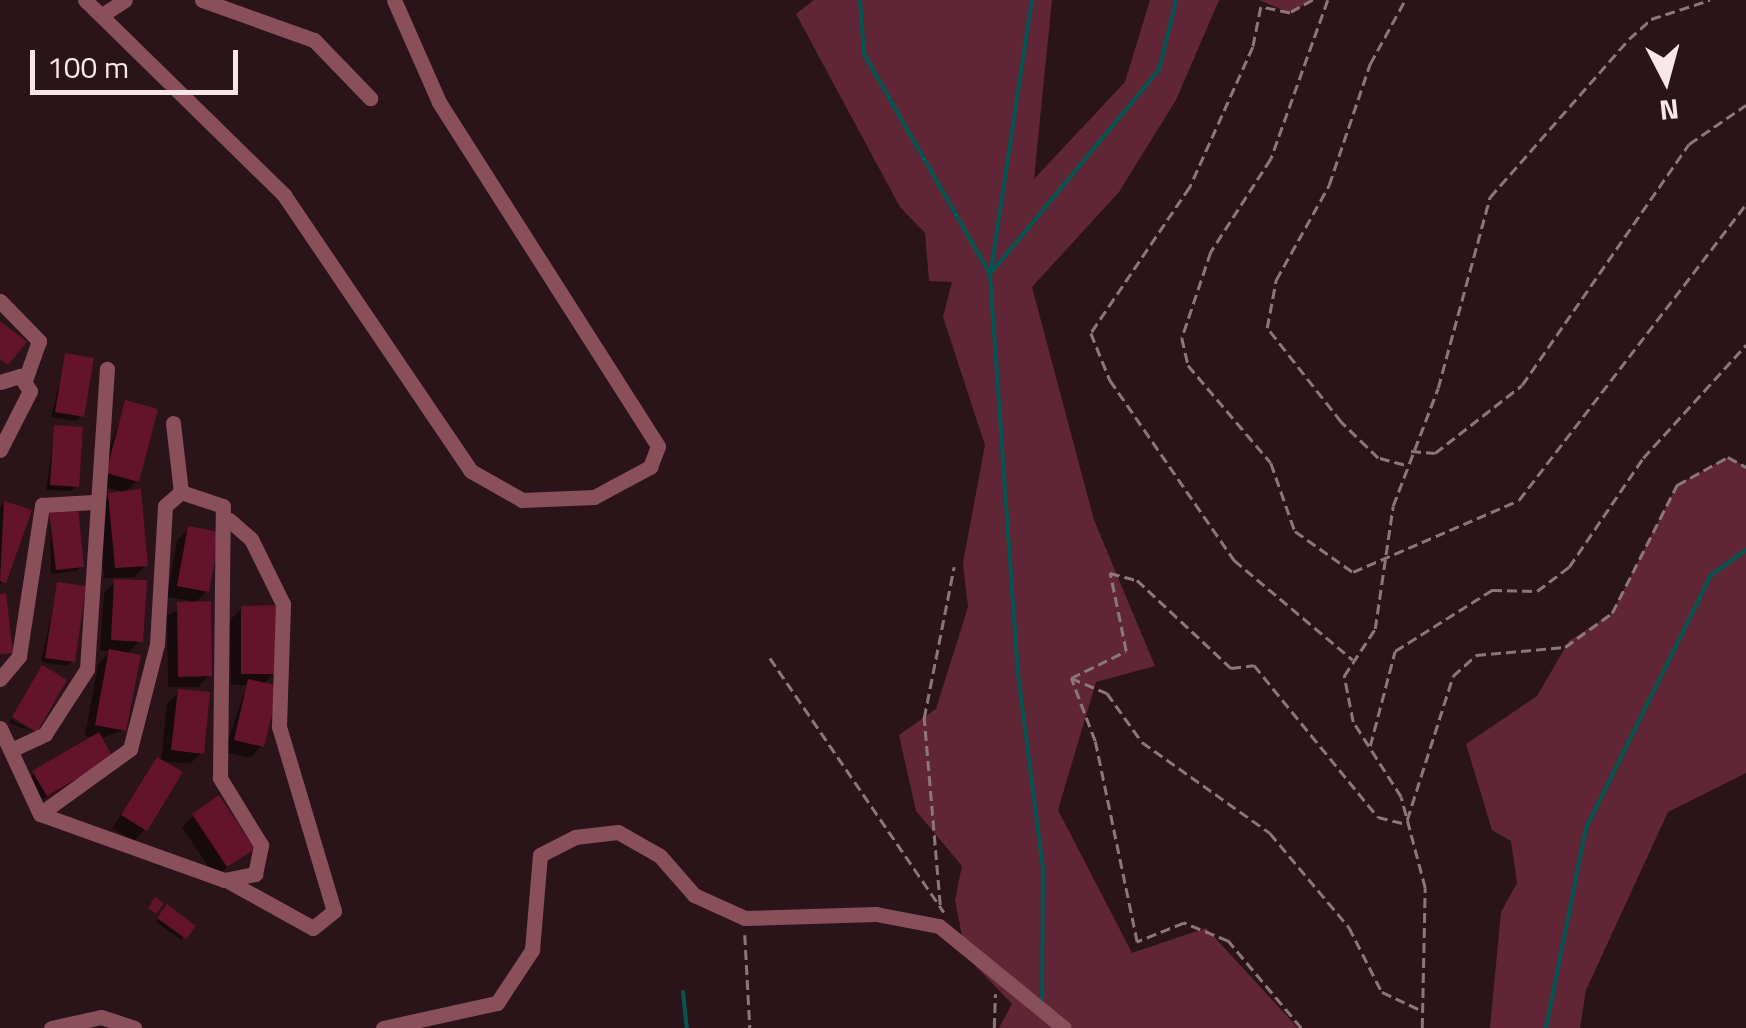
<!DOCTYPE html>
<style>
body{margin:0}
#map{position:relative;width:1746px;height:1028px;overflow:hidden;background:#2b1419;font-family:"Titillium Web",sans-serif}
div>[style]{position:absolute}
.green>*{inset:0;background:#602635}
.shadow>*{inset:0;background:#0007}
.stream>*{height:4px;margin:-2px;padding:0 2px;transform-origin:2px;border-radius:2px;background:#055551}
.building>*{inset:0;background:#64132d}
.path>*{height:2.5px;margin-top:-1.25px;transform-origin:0;background:repeating-linear-gradient(90deg,#8b777b 0 10px,transparent 0 15px)}
.minor>*{height:15px;margin:-7.5px;padding:0 7.5px;transform-origin:7.5px;border-radius:7.5px;background:#89505c}
span{translate:-50% -50%;white-space:nowrap;text-align:center;line-height:1.15;-webkit-text-stroke:9px #2b1419;paint-order:stroke}
.north{position:absolute;left:1616px;top:30px;width:100px;height:100px;-webkit-text-stroke:8px #2b1419;paint-order:stroke;rotate:174deg;font-size:28px;font-weight:700;line-height:40px;text-align:center;color:#f8e7ea}
.north::after{content:'';display:block;margin:auto;width:35px;height:45px;background:#f8e7ea;clip-path:polygon(50% 0,100% 100%,50% 72%,0 100%)}
.scale{position:absolute;left:30px;top:50px;width:208px;height:45px;box-sizing:border-box;border:5px solid #f8e7ea;border-top:0;padding-left:12px;font-size:30px;line-height:35px;white-space:nowrap;color:#f8e7ea;-webkit-text-stroke:8px #2b1419;paint-order:stroke}
</style>
<div id="map">
<div class="green">
<div style="clip-path:polygon(814px 0,1052px 0,1034px 179px,1125px 82px,1150px 0,1219px 0,1176px 100px,1119px 192px,1032px 287px,1094px 520px,1155px 666px,1096px 682px,1058px 810px,1132px 953px,1206px 928px,1298px 1028px,999px 1028px,1012px 1004px,966px 956px,955px 900px,962px 866px,916px 811px,899px 735px,936px 709px,968px 607px,963px 563px,985px 445px,943px 317px,952px 282px,929px 281px,925px 233px,900px 207px,796px 14px)"></div>
<div style="clip-path:polygon(1259px 0,1313px 0,1290px 13px)"></div>
<div style="clip-path:polygon(1728px 457px,1746px 467px,1746px 773px,1668px 812px,1586px 990px,1580px 1028px,1490px 1028px,1501px 912px,1517px 883px,1511px 841px,1492px 830px,1466px 744px,1537px 696px,1569px 641px,1612px 613px,1677px 485px)"></div>
</div>
<div class="shadow">
<div style="clip-path:polygon(66px 356px,81px 416px,76px 421px,51px 417px)"></div>
<div style="clip-path:polygon(126px 403px,137px 481px,125px 492px,96px 485px)"></div>
<div style="clip-path:polygon(55px 428px,76px 486px,71px 491px,46px 490px)"></div>
<div style="clip-path:polygon(109px 496px,146px 565px,134px 577px,104px 578px,97px 507px)"></div>
<div style="clip-path:polygon(4px 503px,3px 581px,0 585px,0 508px)"></div>
<div style="clip-path:polygon(50px 513px,82px 566px,77px 571px,51px 574px)"></div>
<div style="clip-path:polygon(189px 529px,207px 591px,194px 604px,209px 675px,198px 687px,168px 687px,167px 616px,191px 601px,167px 597px,177px 540px)"></div>
<div style="clip-path:polygon(117px 580px,141px 640px,126px 655px,124px 730px,100px 739px,105px 763px,41px 800px,28px 778px,94px 738px,85px 736px,98px 664px,111px 651px,100px 651px,104px 593px)"></div>
<div style="clip-path:polygon(58px 584px,73px 661px,67px 666px,41px 662px)"></div>
<div style="clip-path:polygon(242px 608px,274px 673px,262px 685px,262px 746px,250px 758px,224px 752px,247px 685px,231px 685px,230px 620px)"></div>
<div style="clip-path:polygon(179px 692px,201px 753px,190px 764px,161px 761px,167px 703px)"></div>
<div style="clip-path:polygon(11px 719px,33px 732px,9px 723px)"></div>
<div style="clip-path:polygon(157px 760px,145px 829px,134px 841px,112px 828px)"></div>
<div style="clip-path:polygon(193px 816px,252px 848px,215px 877px,182px 827px)"></div>
<div style="clip-path:polygon(168px 907px,193px 926px,181px 940px,156px 922px)"></div>
</div>
<div class="stream">
<div style="left:860px;top:0;width:54px;rotate:85.8deg"></div>
<div style="left:864px;top:54px;width:254px;rotate:60.2deg"></div>
<div style="left:991px;top:270px;width:273px;rotate:-81.4deg"></div>
<div style="left:683px;top:992px;width:36px;rotate:84deg"></div>
<div style="left:1042px;top:1005px;width:136px;rotate:-89.6deg"></div>
<div style="left:1043px;top:869px;width:196px;rotate:-97.3deg"></div>
<div style="left:1018px;top:675px;width:402px;rotate:-94deg"></div>
<div style="left:990px;top:274px;width:265px;rotate:-50.4deg"></div>
<div style="left:1159px;top:70px;width:72px;rotate:-76.3deg"></div>
<div style="left:1546px;top:1028px;width:204px;rotate:-78.7deg"></div>
<div style="left:1586px;top:828px;width:282px;rotate:-63.7deg"></div>
<div style="left:1711px;top:575px;width:43px;rotate:-35.5deg"></div>
</div>
<div class="building">
<div style="clip-path:polygon(0 321px,27px 342px,8px 365px,0 359px)"></div>
<div style="clip-path:polygon(65px 353px,94px 358px,84px 417px,55px 412px)"></div>
<div style="clip-path:polygon(125px 400px,158px 409px,139px 482px,106px 473px)"></div>
<div style="clip-path:polygon(54px 425px,83px 427px,79px 487px,50px 485px)"></div>
<div style="clip-path:polygon(141px 489px,148px 566px,115px 568px,108px 493px)"></div>
<div style="clip-path:polygon(4px 501px,32px 510px,6px 583px,0 581px)"></div>
<div style="clip-path:polygon(78px 507px,84px 567px,56px 570px,49px 511px)"></div>
<div style="clip-path:polygon(188px 526px,220px 532px,209px 592px,177px 586px)"></div>
<div style="clip-path:polygon(114px 579px,147px 580px,143px 642px,111px 640px)"></div>
<div style="clip-path:polygon(57px 582px,86px 586px,75px 662px,45px 658px)"></div>
<div style="clip-path:polygon(6px 593px,13px 653px,0 654px,0 594px)"></div>
<div style="clip-path:polygon(211px 601px,212px 676px,178px 677px,177px 602px)"></div>
<div style="clip-path:polygon(276px 605px,277px 674px,241px 674px,241px 606px)"></div>
<div style="clip-path:polygon(109px 649px,141px 655px,126px 731px,95px 725px)"></div>
<div style="clip-path:polygon(42px 665px,67px 680px,37px 732px,12px 717px)"></div>
<div style="clip-path:polygon(248px 679px,279px 686px,264px 747px,234px 740px)"></div>
<div style="clip-path:polygon(178px 689px,210px 692px,204px 754px,171px 750px)"></div>
<div style="clip-path:polygon(99px 732px,113px 758px,47px 796px,32px 771px)"></div>
<div style="clip-path:polygon(157px 757px,183px 772px,147px 831px,121px 815px)"></div>
<div style="clip-path:polygon(219px 795px,255px 849px,227px 867px,192px 814px)"></div>
<div style="clip-path:polygon(155px 897px,164px 903px,156px 914px,148px 908px)"></div>
<div style="clip-path:polygon(167px 904px,196px 926px,186px 939px,157px 918px)"></div>
</div>
<div class="path">
<div style="left:1313px;top:0;width:26px;rotate:151deg"></div>
<div style="left:1290px;top:13px;width:30px;rotate:-168deg"></div>
<div style="left:1261px;top:7px;width:41px;rotate:101.3deg"></div>
<div style="left:1253px;top:47px;width:154px;rotate:114.2deg"></div>
<div style="left:1190px;top:187px;width:176px;rotate:124.1deg"></div>
<div style="left:1091px;top:333px;width:51px;rotate:68deg"></div>
<div style="left:1110px;top:380px;width:219px;rotate:55.4deg"></div>
<div style="left:1234px;top:560px;width:155px;rotate:40deg"></div>
<div style="left:1328px;top:0;width:169px;rotate:109.7deg"></div>
<div style="left:1271px;top:159px;width:111px;rotate:122.8deg"></div>
<div style="left:1211px;top:252px;width:91px;rotate:108.6deg"></div>
<div style="left:1182px;top:338px;width:28px;rotate:77deg"></div>
<div style="left:1188px;top:365px;width:128px;rotate:49.7deg"></div>
<div style="left:1271px;top:463px;width:72px;rotate:70.6deg"></div>
<div style="left:1295px;top:531px;width:71px;rotate:35.3deg"></div>
<div style="left:1353px;top:572px;width:181px;rotate:-23.4deg"></div>
<div style="left:1519px;top:500px;width:373px;rotate:-52.5deg"></div>
<div style="left:1411px;top:451px;width:24px;rotate:5deg"></div>
<div style="left:1435px;top:453px;width:110px;rotate:-38deg"></div>
<div style="left:1522px;top:385px;width:293px;rotate:-55.3deg"></div>
<div style="left:1689px;top:144px;width:69px;rotate:-34.4deg"></div>
<div style="left:1404px;top:465px;width:27px;rotate:-165deg"></div>
<div style="left:1378px;top:458px;width:52px;rotate:-135.8deg"></div>
<div style="left:1341px;top:422px;width:120px;rotate:-128.2deg"></div>
<div style="left:1267px;top:328px;width:49px;rotate:-79.4deg"></div>
<div style="left:1276px;top:280px;width:109px;rotate:-60.8deg"></div>
<div style="left:1329px;top:185px;width:128px;rotate:-71.3deg"></div>
<div style="left:1370px;top:64px;width:73px;rotate:-61.3deg"></div>
<div style="left:770px;top:658px;width:308px;rotate:55.6deg"></div>
<div style="left:1071px;top:678px;width:61px;rotate:-26.1deg"></div>
<div style="left:1126px;top:651px;width:80px;rotate:-101.6deg"></div>
<div style="left:1110px;top:573px;width:28px;rotate:15deg"></div>
<div style="left:1137px;top:580px;width:129px;rotate:43.1deg"></div>
<div style="left:1231px;top:668px;width:23px;rotate:-7deg"></div>
<div style="left:1254px;top:665px;width:196px;rotate:50.8deg"></div>
<div style="left:1378px;top:817px;width:25px;rotate:14deg"></div>
<div style="left:1370px;top:746px;width:98px;rotate:-75.3deg"></div>
<div style="left:1395px;top:651px;width:115px;rotate:-32.2deg"></div>
<div style="left:1492px;top:590px;width:45px;rotate:1.3deg"></div>
<div style="left:1537px;top:591px;width:40px;rotate:-37deg"></div>
<div style="left:1569px;top:567px;width:132px;rotate:-55.8deg"></div>
<div style="left:1643px;top:458px;width:153px;rotate:-47.7deg"></div>
<div style="left:1407px;top:820px;width:151px;rotate:-72.3deg"></div>
<div style="left:1453px;top:676px;width:31px;rotate:-42deg"></div>
<div style="left:1476px;top:655px;width:89px;rotate:-5.1deg"></div>
<div style="left:1565px;top:647px;width:58px;rotate:-35.9deg"></div>
<div style="left:1612px;top:613px;width:144px;rotate:-63.1deg"></div>
<div style="left:1677px;top:485px;width:58px;rotate:-28.8deg"></div>
<div style="left:1728px;top:457px;width:21px;rotate:29deg"></div>
<div style="left:940px;top:905px;width:188px;rotate:-94.9deg"></div>
<div style="left:924px;top:718px;width:154px;rotate:-78.8deg"></div>
<div style="left:745px;top:935px;width:93px;rotate:86.9deg"></div>
<div style="left:994px;top:1028px;width:34px;rotate:-88deg"></div>
<div style="left:1301px;top:1028px;width:114px;rotate:-130deg"></div>
<div style="left:1228px;top:941px;width:48px;rotate:-157.8deg"></div>
<div style="left:1184px;top:923px;width:51px;rotate:158deg"></div>
<div style="left:1137px;top:942px;width:205px;rotate:-101.8deg"></div>
<div style="left:1095px;top:741px;width:67px;rotate:-110.9deg"></div>
<div style="left:1071px;top:678px;width:39px;rotate:23deg"></div>
<div style="left:1107px;top:693px;width:60px;rotate:54.5deg"></div>
<div style="left:1142px;top:742px;width:157px;rotate:35.4deg"></div>
<div style="left:1270px;top:833px;width:123px;rotate:50deg"></div>
<div style="left:1349px;top:927px;width:73px;rotate:63.1deg"></div>
<div style="left:1382px;top:992px;width:40px;rotate:25deg"></div>
<div style="left:1422px;top:1028px;width:140px;rotate:-88.8deg"></div>
<div style="left:1425px;top:888px;width:94px;rotate:-104.8deg"></div>
<div style="left:1401px;top:797px;width:89px;rotate:-122.6deg"></div>
<div style="left:1353px;top:722px;width:47px;rotate:-101.1deg"></div>
<div style="left:1344px;top:676px;width:56px;rotate:-56.6deg"></div>
<div style="left:1375px;top:629px;width:124px;rotate:-81.7deg"></div>
<div style="left:1393px;top:506px;width:126px;rotate:-69.1deg"></div>
<div style="left:1438px;top:388px;width:198px;rotate:-74.8deg"></div>
<div style="left:1490px;top:197px;width:210px;rotate:-48.7deg"></div>
<div style="left:1629px;top:39px;width:30px;rotate:-42deg"></div>
<div style="left:1651px;top:19px;width:62px;rotate:-17.9deg"></div>
</div>
<div class="minor">
<div style="left:85px;top:0;width:279px;rotate:44.4deg"></div>
<div style="left:284px;top:195px;width:333px;rotate:55.9deg"></div>
<div style="left:471px;top:471px;width:59px;rotate:29.6deg"></div>
<div style="left:522px;top:500px;width:72px;rotate:-2.4deg"></div>
<div style="left:594px;top:497px;width:64px;rotate:-28.2deg"></div>
<div style="left:650px;top:467px;width:22px;rotate:-69deg"></div>
<div style="left:658px;top:446px;width:408px;rotate:-122.5deg"></div>
<div style="left:439px;top:102px;width:111px;rotate:-113.8deg"></div>
<div style="left:202px;top:0;width:119px;rotate:19.7deg"></div>
<div style="left:314px;top:40px;width:81px;rotate:46deg"></div>
<div style="left:102px;top:15px;width:27px;rotate:-33deg"></div>
<div style="left:0;top:301px;width:56px;rotate:45.7deg"></div>
<div style="left:39px;top:341px;width:41px;rotate:109.7deg"></div>
<div style="left:0;top:382px;width:21px;rotate:-17deg"></div>
<div style="left:20px;top:376px;width:18px;rotate:56deg"></div>
<div style="left:30px;top:391px;width:66px;rotate:117deg"></div>
<div style="left:173px;top:423px;width:69px;rotate:83.4deg"></div>
<div style="left:0;top:679px;width:30px;rotate:-50deg"></div>
<div style="left:19px;top:656px;width:153px;rotate:-81.3deg"></div>
<div style="left:42px;top:505px;width:51px;rotate:-3.4deg"></div>
<div style="left:0;top:728px;width:95px;rotate:65.1deg"></div>
<div style="left:40px;top:814px;width:195px;rotate:19.7deg"></div>
<div style="left:224px;top:880px;width:32px;rotate:-11deg"></div>
<div style="left:255px;top:874px;width:30px;rotate:-78deg"></div>
<div style="left:261px;top:845px;width:79px;rotate:-121.5deg"></div>
<div style="left:220px;top:778px;width:272px;rotate:-89.4deg"></div>
<div style="left:223px;top:506px;width:44px;rotate:-161.6deg"></div>
<div style="left:181px;top:492px;width:21px;rotate:139deg"></div>
<div style="left:165px;top:506px;width:138px;rotate:93.3deg"></div>
<div style="left:157px;top:644px;width:108px;rotate:104.4deg"></div>
<div style="left:130px;top:749px;width:111px;rotate:144.2deg"></div>
<div style="left:11px;top:750px;width:38px;rotate:-25deg"></div>
<div style="left:45px;top:734px;width:77px;rotate:-57.1deg"></div>
<div style="left:87px;top:669px;width:301px;rotate:-86.2deg"></div>
<div style="left:226px;top:880px;width:99px;rotate:28.9deg"></div>
<div style="left:313px;top:928px;width:27px;rotate:-39deg"></div>
<div style="left:334px;top:911px;width:193px;rotate:-106.6deg"></div>
<div style="left:279px;top:726px;width:122px;rotate:-88.1deg"></div>
<div style="left:283px;top:604px;width:72px;rotate:-116.2deg"></div>
<div style="left:251px;top:539px;width:29px;rotate:-139deg"></div>
<div style="left:51px;top:1028px;width:51px;rotate:-12.4deg"></div>
<div style="left:101px;top:1017px;width:35px;rotate:18deg"></div>
<div style="left:383px;top:1028px;width:117px;rotate:-12.4deg"></div>
<div style="left:497px;top:1003px;width:64px;rotate:-56.6deg"></div>
<div style="left:532px;top:950px;width:95px;rotate:-85.2deg"></div>
<div style="left:540px;top:855px;width:39px;rotate:-27deg"></div>
<div style="left:575px;top:837px;width:43px;rotate:-6.6deg"></div>
<div style="left:618px;top:832px;width:48px;rotate:29.7deg"></div>
<div style="left:660px;top:856px;width:52px;rotate:48.9deg"></div>
<div style="left:694px;top:895px;width:56px;rotate:24.3deg"></div>
<div style="left:745px;top:918px;width:131px;rotate:-1.7deg"></div>
<div style="left:876px;top:914px;width:64px;rotate:10.8deg"></div>
<div style="left:939px;top:926px;width:161px;rotate:39.2deg"></div>
</div>
<div class="north">N</div>
<div class="scale">100 m</div>
</div>
